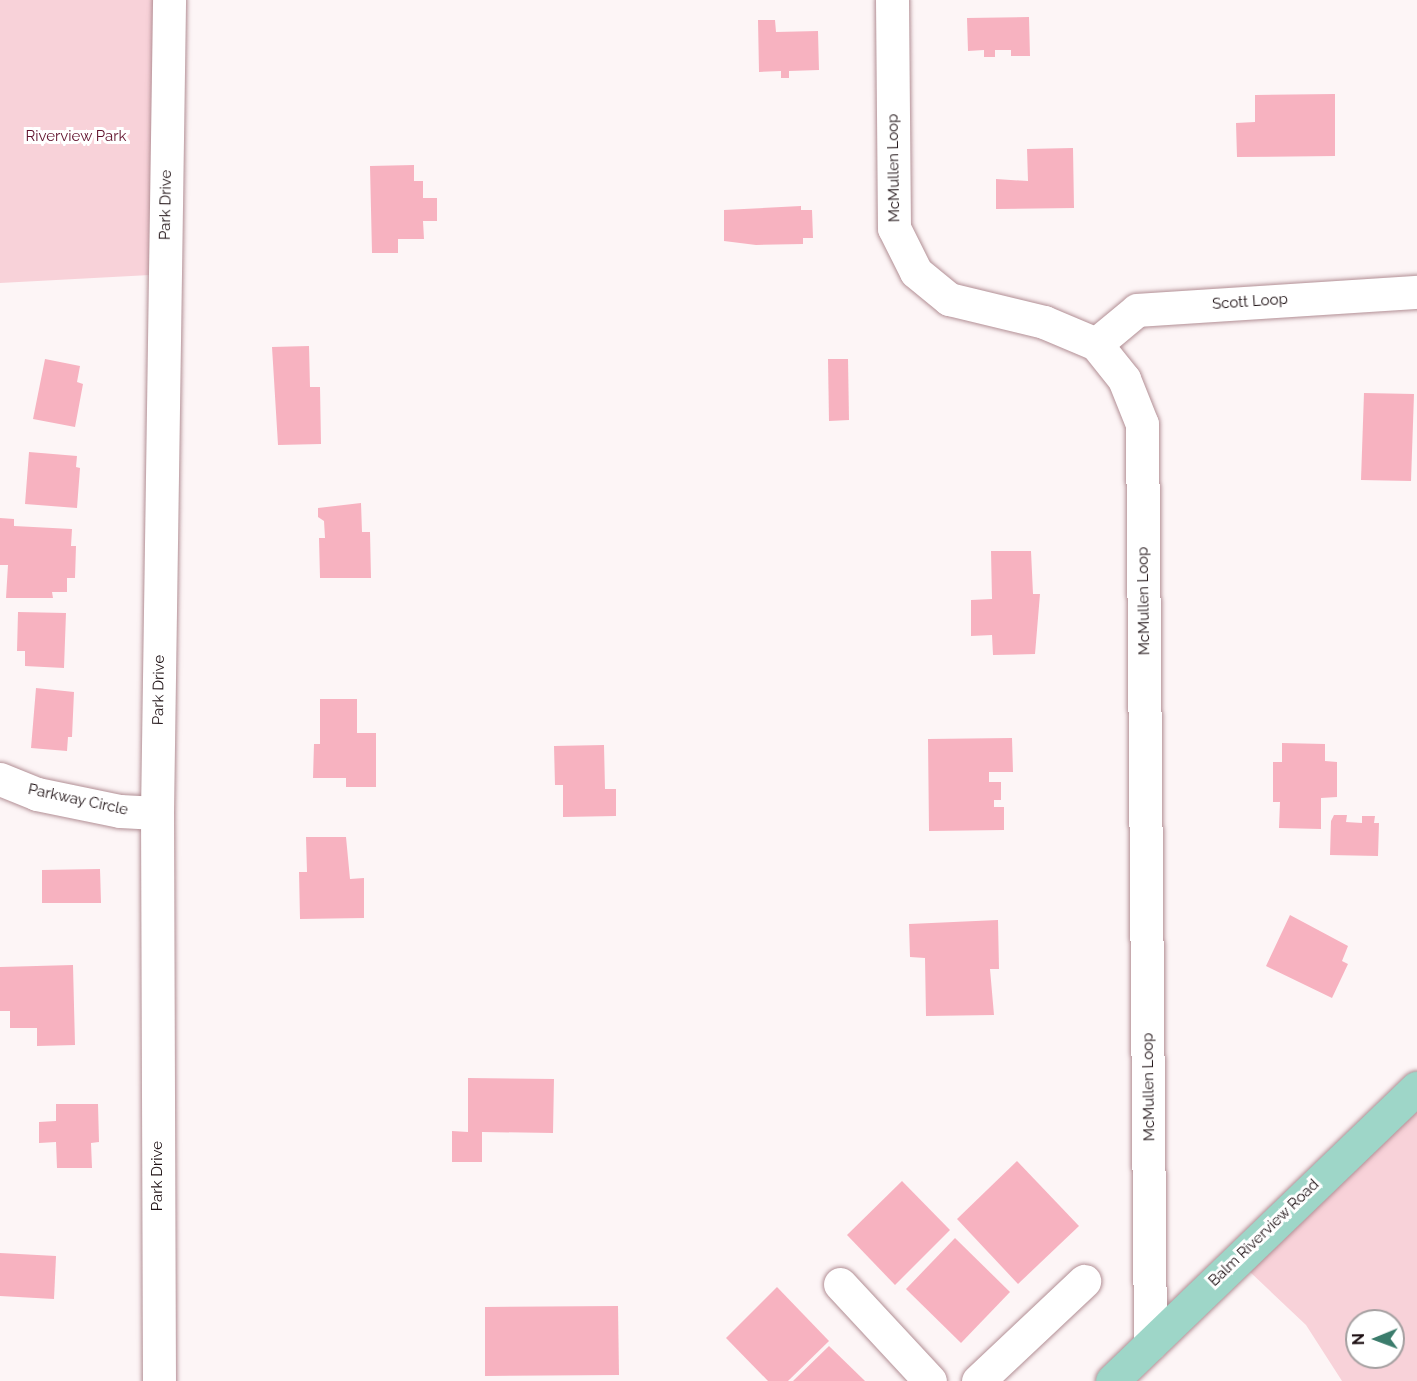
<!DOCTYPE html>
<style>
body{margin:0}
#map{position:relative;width:1417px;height:1381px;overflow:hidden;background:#fdf5f6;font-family:Raleway,sans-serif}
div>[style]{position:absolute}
.green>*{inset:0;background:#f8d2d9}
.building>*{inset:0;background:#f7b2c0}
.roads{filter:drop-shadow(0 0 2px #b28f95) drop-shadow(0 0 2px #b28f95)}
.minor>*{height:33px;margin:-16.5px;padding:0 16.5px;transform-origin:16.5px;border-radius:16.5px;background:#fff}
.major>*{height:33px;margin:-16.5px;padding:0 16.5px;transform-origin:16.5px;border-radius:16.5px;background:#9ed6c8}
span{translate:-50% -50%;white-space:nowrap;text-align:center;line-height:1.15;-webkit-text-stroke:6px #fff;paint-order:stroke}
.park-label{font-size:15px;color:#5f102b}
.street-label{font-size:15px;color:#1e1114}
.north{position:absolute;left:1345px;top:1309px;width:60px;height:60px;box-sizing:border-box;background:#fff;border:2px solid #a5a0a1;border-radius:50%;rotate:269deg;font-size:16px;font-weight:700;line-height:24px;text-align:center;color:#1e1114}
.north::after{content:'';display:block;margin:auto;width:21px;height:27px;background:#3b7c6c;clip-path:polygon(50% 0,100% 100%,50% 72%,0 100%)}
</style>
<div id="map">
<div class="green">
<div style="clip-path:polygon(0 0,154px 0,150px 275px,0 283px)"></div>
<div style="clip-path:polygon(evenodd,1417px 1109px,1417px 1381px,1342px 1381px,1306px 1325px,1249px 1271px,1417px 1109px,1357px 1321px,1393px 1321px,1393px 1357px,1357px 1357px,1357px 1321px)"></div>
</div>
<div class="building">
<div style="clip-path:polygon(1029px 17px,1030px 56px,1011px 56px,1011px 50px,995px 50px,995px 57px,984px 57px,984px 50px,968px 51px,967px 18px)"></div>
<div style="clip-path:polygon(758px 20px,775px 20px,776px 32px,818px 31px,819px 70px,789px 71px,789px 78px,781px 78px,781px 71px,759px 72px)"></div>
<div style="clip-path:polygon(1335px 94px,1335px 156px,1237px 157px,1236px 123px,1255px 122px,1255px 95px)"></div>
<div style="clip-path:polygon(1073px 148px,1074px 208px,996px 209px,996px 179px,1028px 181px,1027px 149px)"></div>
<div style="clip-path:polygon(414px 165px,414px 181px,423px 181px,423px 198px,437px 198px,437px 221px,423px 221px,424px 239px,398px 239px,398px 253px,372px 253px,370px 166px)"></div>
<div style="clip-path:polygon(801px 206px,801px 210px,812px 210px,813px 238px,803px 238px,803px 244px,756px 245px,724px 241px,724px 210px)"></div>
<div style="clip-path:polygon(309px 346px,310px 387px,320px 387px,321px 444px,278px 445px,272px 347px)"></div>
<div style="clip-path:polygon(45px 359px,80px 366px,77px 382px,83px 384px,75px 427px,33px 419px)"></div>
<div style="clip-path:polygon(828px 359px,848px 359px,849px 420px,829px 421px)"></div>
<div style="clip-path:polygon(1364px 393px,1414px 394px,1411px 481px,1361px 480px)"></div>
<div style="clip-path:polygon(29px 452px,77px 456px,76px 467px,80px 468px,77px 508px,25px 504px)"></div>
<div style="clip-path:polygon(361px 503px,362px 532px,370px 532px,371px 578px,320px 578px,319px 538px,325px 538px,324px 521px,318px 517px,318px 508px)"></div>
<div style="clip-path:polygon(0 518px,14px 519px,14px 526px,72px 529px,71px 546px,76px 546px,75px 578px,67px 578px,67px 592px,52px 592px,53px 598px,6px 598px,8px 565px,0 565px)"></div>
<div style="clip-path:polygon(991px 551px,1031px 551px,1033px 594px,1040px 594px,1035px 654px,993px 655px,992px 635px,971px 636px,971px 600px,992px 599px)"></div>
<div style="clip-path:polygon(18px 612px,66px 613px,64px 668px,25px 666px,25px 651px,17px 651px)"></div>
<div style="clip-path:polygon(36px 688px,74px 692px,72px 737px,68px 737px,67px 751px,31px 748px)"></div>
<div style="clip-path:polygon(320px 699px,357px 699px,357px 733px,376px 733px,376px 787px,346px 787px,346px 778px,313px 778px,314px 744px,320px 744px)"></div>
<div style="clip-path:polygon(1012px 738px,1013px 772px,989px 772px,989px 782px,1001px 782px,1001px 800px,994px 800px,994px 807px,1004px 807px,1004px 830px,929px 831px,928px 739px)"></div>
<div style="clip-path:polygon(1282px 743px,1325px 744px,1325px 761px,1337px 762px,1337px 797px,1321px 798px,1321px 829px,1279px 828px,1280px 802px,1273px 802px,1273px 762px,1282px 762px)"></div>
<div style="clip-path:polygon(604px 745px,605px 789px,616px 789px,616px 816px,563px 817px,563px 785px,555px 785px,554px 746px)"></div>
<div style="clip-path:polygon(1334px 815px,1347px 815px,1346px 822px,1362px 823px,1362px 816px,1375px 816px,1374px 823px,1379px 823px,1378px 856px,1330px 855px,1331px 821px)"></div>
<div style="clip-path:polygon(306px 837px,346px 837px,350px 879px,364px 878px,364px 918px,300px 919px,299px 872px,307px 872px)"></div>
<div style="clip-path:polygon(100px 869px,101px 903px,42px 903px,42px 870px)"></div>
<div style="clip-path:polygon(1290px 915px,1348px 946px,1342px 961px,1348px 964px,1332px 998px,1266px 966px)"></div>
<div style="clip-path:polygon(998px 920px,999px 969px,990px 969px,994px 1015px,926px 1016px,925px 958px,910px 957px,909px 924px)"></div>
<div style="clip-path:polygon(73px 965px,75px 1045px,37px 1046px,37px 1028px,10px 1028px,10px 1011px,0 1011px,0 967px)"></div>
<div style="clip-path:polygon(468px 1078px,554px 1079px,553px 1133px,482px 1132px,482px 1162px,452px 1162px,452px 1131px,468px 1132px)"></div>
<div style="clip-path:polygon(56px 1104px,98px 1104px,99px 1142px,91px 1143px,92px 1168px,57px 1168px,56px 1142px,39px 1143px,39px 1122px,56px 1121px)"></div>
<div style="clip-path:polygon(1017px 1161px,1079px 1226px,1018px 1284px,957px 1219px)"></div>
<div style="clip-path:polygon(902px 1181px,950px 1230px,895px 1285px,847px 1235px)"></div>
<div style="clip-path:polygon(955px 1238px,1010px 1292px,961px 1343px,906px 1289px)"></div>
<div style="clip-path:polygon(0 1253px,56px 1256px,54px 1299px,0 1296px)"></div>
<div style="clip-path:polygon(777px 1287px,829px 1341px,788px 1381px,768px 1381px,726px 1338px)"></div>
<div style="clip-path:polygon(618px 1306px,619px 1375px,485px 1376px,485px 1307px)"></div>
<div style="clip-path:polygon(829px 1346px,865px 1381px,793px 1381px)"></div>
</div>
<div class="roads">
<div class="minor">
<div style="left:892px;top:0;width:228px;rotate:89.5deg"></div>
<div style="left:894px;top:228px;width:49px;rotate:63.4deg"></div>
<div style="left:916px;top:272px;width:43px;rotate:39.3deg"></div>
<div style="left:949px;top:299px;width:98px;rotate:13.6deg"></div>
<div style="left:1044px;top:322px;width:56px;rotate:22.9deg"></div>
<div style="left:1096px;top:344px;width:45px;rotate:51.3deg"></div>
<div style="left:1124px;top:379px;width:48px;rotate:68.2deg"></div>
<div style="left:1142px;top:424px;width:920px;rotate:89.5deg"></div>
<div style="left:1096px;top:344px;width:53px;rotate:-39.7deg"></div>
<div style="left:1137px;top:310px;width:281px;rotate:-3.7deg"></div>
<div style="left:0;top:779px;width:40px;rotate:22deg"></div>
<div style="left:37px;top:794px;width:85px;rotate:11.6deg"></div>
<div style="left:120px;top:811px;width:37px;rotate:3deg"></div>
<div style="left:840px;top:1284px;width:132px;rotate:47.1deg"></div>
<div style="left:159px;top:1381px;width:568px;rotate:-90.2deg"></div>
<div style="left:157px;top:813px;width:813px;rotate:-89.15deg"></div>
<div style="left:978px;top:1381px;width:146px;rotate:-43.3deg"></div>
</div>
<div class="major">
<div style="left:1112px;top:1381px;width:423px;rotate:-43.9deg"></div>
</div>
</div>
<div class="park-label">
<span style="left:76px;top:137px">Riverview Park</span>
</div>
<div class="street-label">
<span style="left:894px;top:168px;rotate:-91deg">McMullen Loop</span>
<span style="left:166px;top:205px;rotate:-89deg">Park Drive</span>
<span style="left:1250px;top:302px;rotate:-4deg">Scott Loop</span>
<span style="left:1144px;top:601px;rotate:-91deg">McMullen Loop</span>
<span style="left:159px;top:690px;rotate:-89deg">Park Drive</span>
<span style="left:78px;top:800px;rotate:12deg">Parkway Circle</span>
<span style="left:1149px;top:1087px;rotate:-91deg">McMullen Loop</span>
<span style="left:158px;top:1176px;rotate:-90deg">Park Drive</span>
<span style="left:1264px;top:1233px;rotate:-44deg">Balm Riverview Road</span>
</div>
<div class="north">N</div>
</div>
